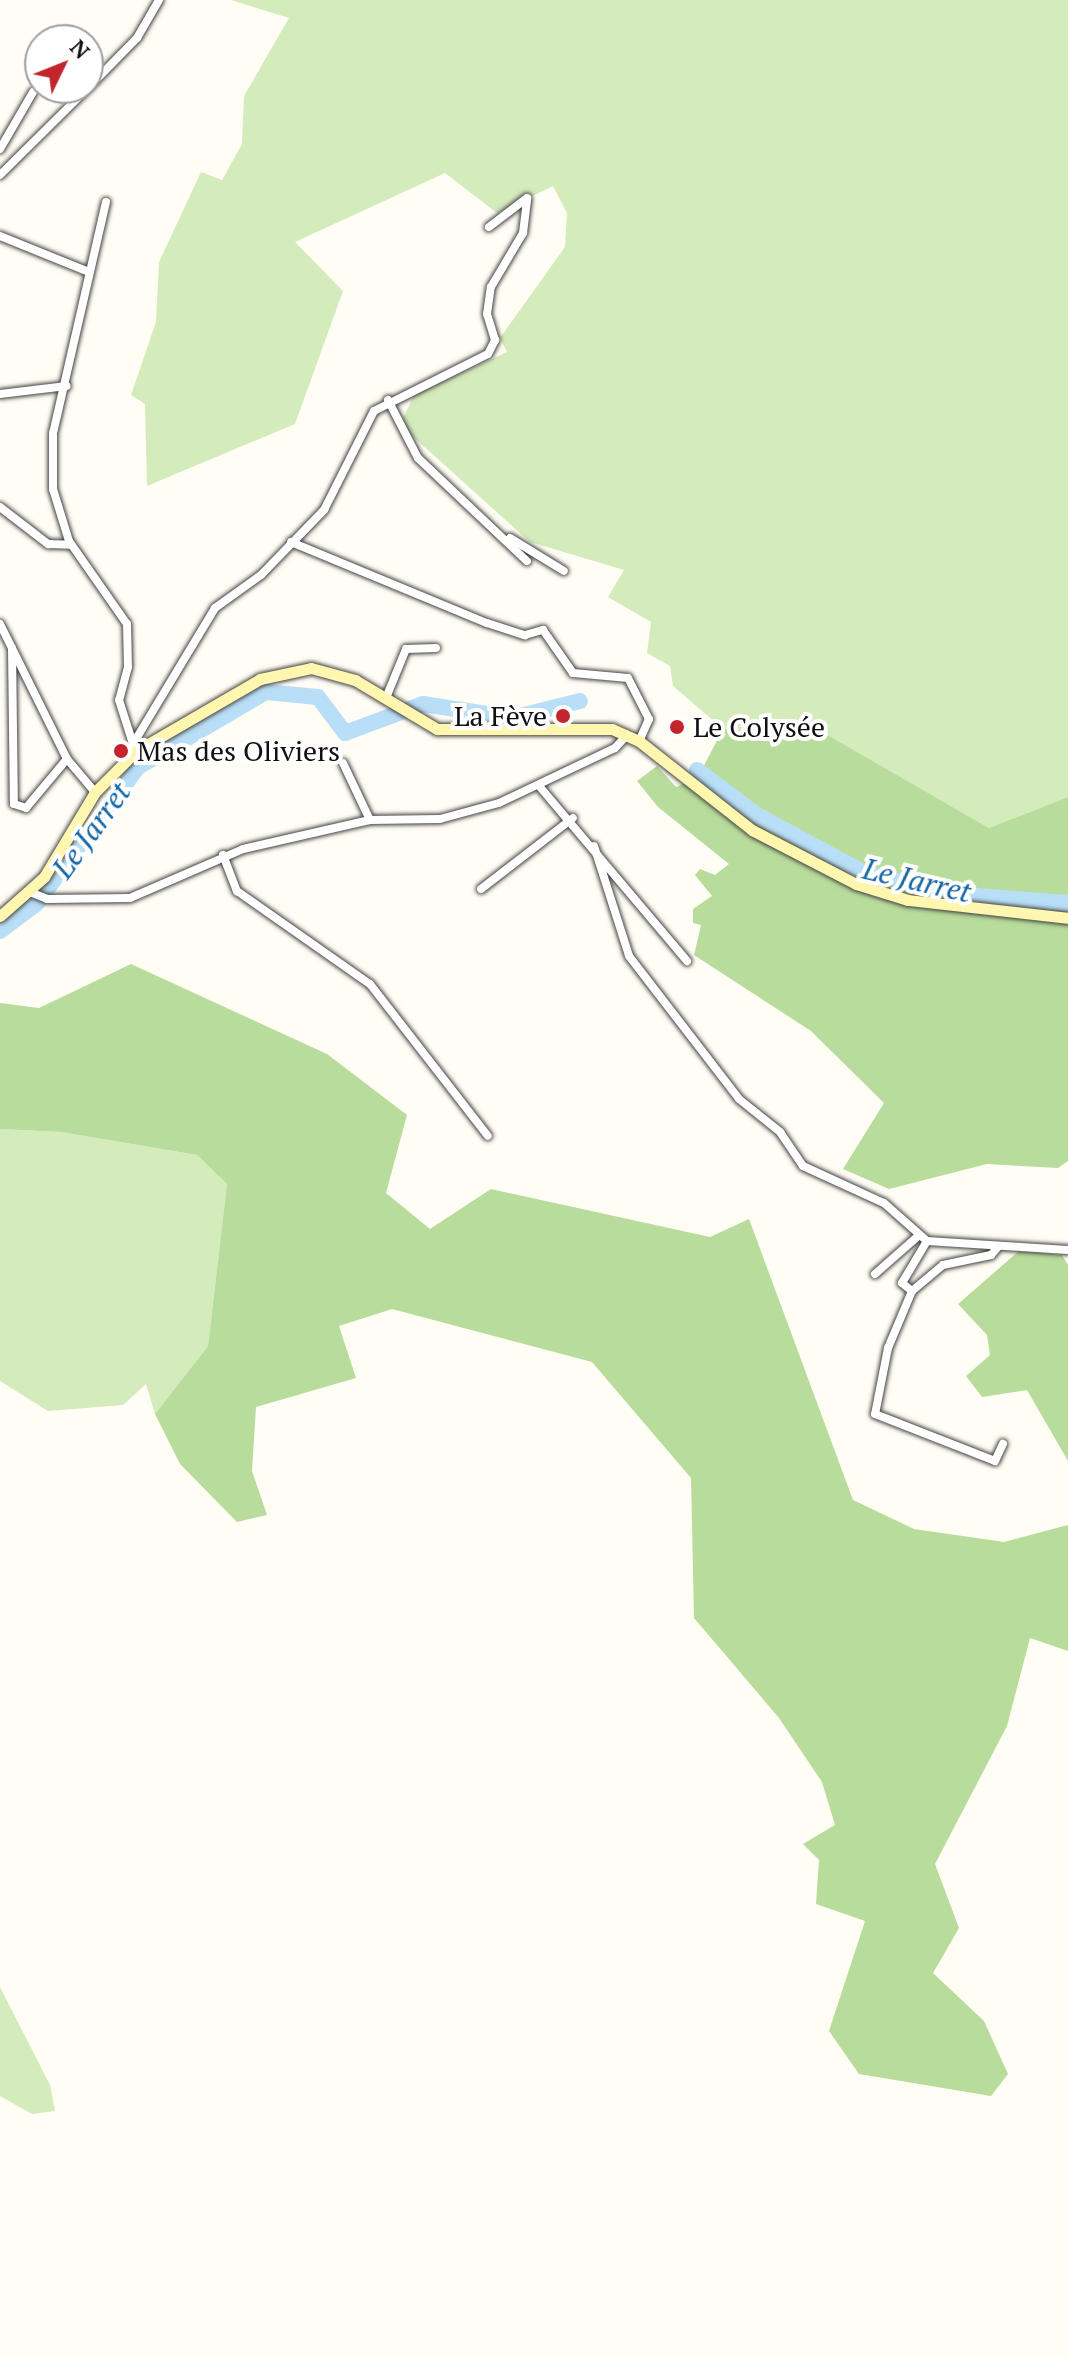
<!DOCTYPE html>
<meta charset="utf-8">
<style>
body{margin:0}
#map{position:relative;width:1068px;height:2358px;overflow:hidden;background:#fffdf4;font-family:"PT Serif",serif}
div>[style]{position:absolute}
.green>*{inset:0;background:#d4ebbc}
.forest>*{inset:0;background:#b8dc9b}
.river>*{height:16px;margin:-8px;padding:0 8px;transform-origin:8px;border-radius:8px;background:#b8dff7}
.roads{filter:drop-shadow(0 0 2px #434343) drop-shadow(0 0 2px #434343)}
.minor>*{height:8px;margin:-4px;padding:0 4px;transform-origin:4px;border-radius:4px;background:#fff}
.secondary>*{height:11px;margin:-5.5px;padding:0 5.5px;transform-origin:5.5px;border-radius:5.5px;background:#fff6af}
.dots>*{width:22px;height:22px;translate:-50% -50%;box-sizing:border-box;border:4px solid #fff;border-radius:50%}
span{translate:-50% -50%;white-space:nowrap;text-align:center;line-height:1.15;-webkit-text-stroke:8px #fff;paint-order:stroke}
.poi-label{font-size:28px;color:#101010}
.right{translate:-100% -50%;text-align:right}
.left{translate:0 -50%;text-align:left}
.water-label{font-size:30px;color:#1666a5;font-style:italic}
.north{position:absolute;left:24px;top:24px;width:80px;height:80px;box-sizing:border-box;background:#fff;border:2px solid #9f9f9f;border-radius:50%;rotate:47deg;font-size:22px;font-weight:700;line-height:32px;text-align:center;color:#101010}
.north::after{content:'';display:block;margin:auto;width:28px;height:36px;background:#c3252c;clip-path:polygon(50% 0,100% 100%,50% 72%,0 100%)}
</style>
<div id="map">
<div class="green">
<div style="clip-path:polygon(231px 0,1068px 0,1068px 797px,989px 828px,826px 734px,723px 729px,673px 686px,670px 666px,647px 653px,651px 622px,608px 597px,624px 570px,530px 542px,400px 425px,414px 395px,507px 352px,500px 338px,565px 247px,567px 213px,553px 186px,497px 213px,445px 173px,295px 242px,343px 291px,295px 424px,147px 486px,145px 404px,131px 395px,156px 322px,159px 262px,201px 172px,222px 180px,242px 144px,244px 96px,289px 18px)"></div>
<div style="clip-path:polygon(0 1129px,61px 1132px,197px 1155px,227px 1184px,208px 1346px,155px 1414px,146px 1384px,123px 1405px,48px 1411px,0 1381px)"></div>
<div style="clip-path:polygon(0 1987px,50px 2085px,55px 2111px,32px 2114px,0 2096px)"></div>
</div>
<div class="forest">
<div style="clip-path:polygon(723px 729px,826px 734px,989px 828px,1068px 797px,1068px 1161px,1058px 1168px,987px 1164px,889px 1189px,843px 1169px,884px 1103px,811px 1031px,694px 955px,701px 925px,693px 923px,693px 909px,712px 896px,695px 875px,700px 869px,715px 875px,729px 864px,658px 807px,637px 781px,657px 766px,676px 787px,698px 777px)"></div>
<div style="clip-path:polygon(131px 964px,327px 1054px,407px 1115px,386px 1193px,430px 1229px,491px 1189px,710px 1237px,749px 1219px,853px 1500px,914px 1529px,1004px 1542px,1068px 1525px,1068px 1651px,1030px 1638px,1007px 1726px,935px 1864px,959px 1928px,933px 1973px,984px 2021px,1008px 2074px,991px 2096px,859px 2074px,829px 2031px,865px 1921px,816px 1904px,819px 1860px,803px 1844px,835px 1825px,822px 1782px,779px 1718px,694px 1618px,691px 1478px,592px 1362px,392px 1309px,339px 1326px,356px 1378px,256px 1407px,252px 1471px,267px 1515px,237px 1522px,180px 1464px,155px 1414px,208px 1346px,227px 1184px,197px 1155px,61px 1132px,0 1129px,0 1003px,39px 1008px)"></div>
<div style="clip-path:polygon(1019px 1251px,1062px 1255px,1068px 1265px,1068px 1461px,1027px 1390px,982px 1397px,966px 1376px,990px 1355px,987px 1335px,958px 1304px)"></div>
</div>
<div class="river">
<div style="left:697px;top:770px;width:75px;rotate:36.9deg"></div>
<div style="left:757px;top:815px;width:124px;rotate:28.4deg"></div>
<div style="left:866px;top:874px;width:100px;rotate:12.1deg"></div>
<div style="left:964px;top:895px;width:104px;rotate:4.4deg"></div>
<div style="left:0;top:931px;width:46px;rotate:-37.1deg"></div>
<div style="left:37px;top:903px;width:169px;rotate:-53.4deg"></div>
<div style="left:138px;top:767px;width:148px;rotate:-30.4deg"></div>
<div style="left:266px;top:692px;width:52px;rotate:5.5deg"></div>
<div style="left:318px;top:697px;width:45px;rotate:53.1deg"></div>
<div style="left:345px;top:733px;width:83px;rotate:-20.4deg"></div>
<div style="left:423px;top:704px;width:90px;rotate:8.9deg"></div>
<div style="left:512px;top:718px;width:70px;rotate:-14deg"></div>
</div>
<div class="roads">
<div class="minor">
<div style="left:88px;top:88px;width:70px;rotate:-45.6deg"></div>
<div style="left:137px;top:38px;width:44px;rotate:-59.9deg"></div>
<div style="left:0;top:149px;width:66px;rotate:-59.9deg"></div>
<div style="left:0;top:175px;width:124px;rotate:-44.7deg"></div>
<div style="left:106px;top:202px;width:237px;rotate:102.9deg"></div>
<div style="left:53px;top:433px;width:56px;rotate:90deg"></div>
<div style="left:53px;top:489px;width:54px;rotate:72.9deg"></div>
<div style="left:69px;top:541px;width:101px;rotate:55.1deg"></div>
<div style="left:127px;top:624px;width:43px;rotate:88.7deg"></div>
<div style="left:128px;top:667px;width:34px;rotate:105deg"></div>
<div style="left:119px;top:700px;width:46px;rotate:72.3deg"></div>
<div style="left:0;top:236px;width:96px;rotate:22deg"></div>
<div style="left:0;top:394px;width:67px;rotate:-6.8deg"></div>
<div style="left:388px;top:400px;width:65px;rotate:62.7deg"></div>
<div style="left:418px;top:458px;width:150px;rotate:43.4deg"></div>
<div style="left:0;top:507px;width:61px;rotate:37.6deg"></div>
<div style="left:48px;top:544px;width:23px;rotate:2deg"></div>
<div style="left:510px;top:538px;width:63px;rotate:31.4deg"></div>
<div style="left:291px;top:542px;width:212px;rotate:22.5deg"></div>
<div style="left:487px;top:623px;width:40px;rotate:18deg"></div>
<div style="left:525px;top:635px;width:19px;rotate:-16deg"></div>
<div style="left:543px;top:630px;width:52px;rotate:55.1deg"></div>
<div style="left:573px;top:673px;width:55px;rotate:5.2deg"></div>
<div style="left:628px;top:678px;width:46px;rotate:62.9deg"></div>
<div style="left:649px;top:719px;width:24px;rotate:114deg"></div>
<div style="left:0;top:624px;width:151px;rotate:63.6deg"></div>
<div style="left:67px;top:759px;width:43px;rotate:49.7deg"></div>
<div style="left:12px;top:648px;width:156px;rotate:89.3deg"></div>
<div style="left:14px;top:804px;width:13px;rotate:18deg"></div>
<div style="left:26px;top:808px;width:64px;rotate:-50.1deg"></div>
<div style="left:386px;top:698px;width:53px;rotate:-67.8deg"></div>
<div style="left:406px;top:649px;width:30px;rotate:-2deg"></div>
<div style="left:136px;top:751px;width:8px;rotate:-113deg"></div>
<div style="left:133px;top:744px;width:159px;rotate:-58.9deg"></div>
<div style="left:215px;top:608px;width:57px;rotate:-35.7deg"></div>
<div style="left:261px;top:575px;width:91px;rotate:-45.9deg"></div>
<div style="left:324px;top:510px;width:111px;rotate:-63.2deg"></div>
<div style="left:374px;top:411px;width:127px;rotate:-26.6deg"></div>
<div style="left:488px;top:354px;width:16px;rotate:-63deg"></div>
<div style="left:495px;top:340px;width:27px;rotate:-107deg"></div>
<div style="left:487px;top:314px;width:27px;rotate:-82deg"></div>
<div style="left:491px;top:287px;width:63px;rotate:-59.3deg"></div>
<div style="left:523px;top:233px;width:35px;rotate:-83deg"></div>
<div style="left:527px;top:198px;width:48px;rotate:142.7deg"></div>
<div style="left:343px;top:763px;width:63px;rotate:64.7deg"></div>
<div style="left:540px;top:787px;width:228px;rotate:49.8deg"></div>
<div style="left:594px;top:846px;width:115px;rotate:72.3deg"></div>
<div style="left:629px;top:956px;width:180px;rotate:52.4deg"></div>
<div style="left:739px;top:1099px;width:53px;rotate:38.8deg"></div>
<div style="left:780px;top:1132px;width:41px;rotate:55.9deg"></div>
<div style="left:803px;top:1166px;width:89px;rotate:24.6deg"></div>
<div style="left:884px;top:1203px;width:57px;rotate:41.5deg"></div>
<div style="left:927px;top:1241px;width:141px;rotate:3.7deg"></div>
<div style="left:223px;top:855px;width:39px;rotate:69deg"></div>
<div style="left:237px;top:891px;width:162px;rotate:35deg"></div>
<div style="left:370px;top:984px;width:192px;rotate:52.2deg"></div>
<div style="left:481px;top:889px;width:116px;rotate:-37.7deg"></div>
<div style="left:30px;top:892px;width:18px;rotate:22deg"></div>
<div style="left:47px;top:899px;width:83px;rotate:-0.7deg"></div>
<div style="left:130px;top:898px;width:123px;rotate:-23.4deg"></div>
<div style="left:243px;top:849px;width:130px;rotate:-12.9deg"></div>
<div style="left:370px;top:820px;width:70px;rotate:-0.8deg"></div>
<div style="left:440px;top:819px;width:61px;rotate:-15.2deg"></div>
<div style="left:499px;top:803px;width:128px;rotate:-25.4deg"></div>
<div style="left:615px;top:748px;width:18px;rotate:-47deg"></div>
<div style="left:927px;top:1241px;width:49px;rotate:120.8deg"></div>
<div style="left:902px;top:1283px;width:13px;rotate:39deg"></div>
<div style="left:912px;top:1291px;width:40px;rotate:-40deg"></div>
<div style="left:943px;top:1265px;width:49px;rotate:-11.8deg"></div>
<div style="left:991px;top:1255px;width:11px;rotate:-49deg"></div>
<div style="left:875px;top:1274px;width:56px;rotate:-41.4deg"></div>
<div style="left:912px;top:1291px;width:62px;rotate:112.8deg"></div>
<div style="left:888px;top:1348px;width:67px;rotate:101.1deg"></div>
<div style="left:875px;top:1414px;width:129px;rotate:21.4deg"></div>
<div style="left:995px;top:1461px;width:19px;rotate:-65deg"></div>
</div>
<div class="secondary">
<div style="left:0;top:916px;width:59px;rotate:-41.6deg"></div>
<div style="left:44px;top:877px;width:99px;rotate:-59deg"></div>
<div style="left:95px;top:792px;width:58px;rotate:-45deg"></div>
<div style="left:136px;top:751px;width:143px;rotate:-30.1deg"></div>
<div style="left:260px;top:679px;width:52px;rotate:-12.2deg"></div>
<div style="left:311px;top:668px;width:46px;rotate:15.3deg"></div>
<div style="left:355px;top:680px;width:96px;rotate:30.9deg"></div>
<div style="left:437px;top:729px;width:175px"></div>
<div style="left:612px;top:729px;width:30px;rotate:24deg"></div>
<div style="left:639px;top:741px;width:144px;rotate:38.2deg"></div>
<div style="left:752px;top:830px;width:117px;rotate:27.4deg"></div>
<div style="left:856px;top:884px;width:54px;rotate:17.1deg"></div>
<div style="left:908px;top:900px;width:161px;rotate:6.4deg"></div>
</div>
</div>
<div class="dots">
<div style="left:563px;top:716px;background:#c3252c"></div>
<div style="left:677px;top:727px;background:#c3252c"></div>
<div style="left:121px;top:751px;background:#c3252c"></div>
</div>
<div class="poi-label">
<span class="right" style="left:547px;top:716px">La Fève</span>
<span class="left" style="left:693px;top:727px">Le Colysée</span>
<span class="left" style="left:137px;top:751px">Mas des Oliviers</span>
</div>
<div class="water-label">
<span style="left:91px;top:830px;rotate:-54deg">Le Jarret</span>
<span style="left:917px;top:880px;rotate:13deg">Le Jarret</span>
</div>
<div class="north">N</div>
</div>
